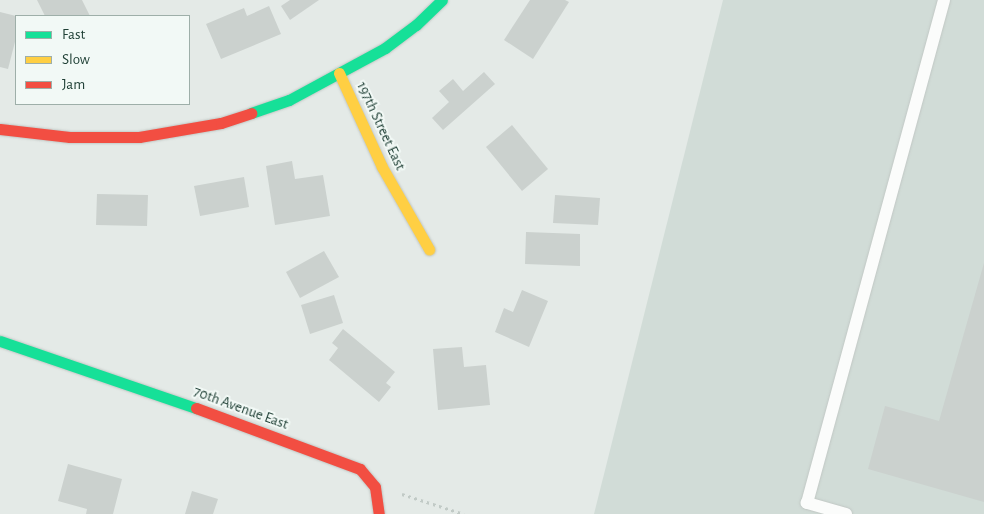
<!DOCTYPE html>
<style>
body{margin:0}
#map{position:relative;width:984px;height:514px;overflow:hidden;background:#e4eae7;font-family:"Alegreya Sans",sans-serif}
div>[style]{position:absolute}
.built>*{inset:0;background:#d1dcd7}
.building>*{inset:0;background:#cbd1ce}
.path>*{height:3px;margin-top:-1.5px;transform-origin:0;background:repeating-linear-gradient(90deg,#c1cac6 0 2.5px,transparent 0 6.5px)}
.roads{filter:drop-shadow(0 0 1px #c1c7c4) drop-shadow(0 0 1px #c1c7c4)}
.lane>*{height:12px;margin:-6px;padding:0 6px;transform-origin:6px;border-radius:6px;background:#fbfcfb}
.fast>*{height:11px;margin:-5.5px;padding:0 5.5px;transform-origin:5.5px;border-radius:5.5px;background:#16e098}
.slow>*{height:11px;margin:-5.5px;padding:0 5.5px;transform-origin:5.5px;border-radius:5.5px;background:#ffcf43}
.jam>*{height:11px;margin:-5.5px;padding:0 5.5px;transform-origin:5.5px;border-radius:5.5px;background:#f24e42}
span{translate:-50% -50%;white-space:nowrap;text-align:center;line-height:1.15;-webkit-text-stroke:4px #f2f9f6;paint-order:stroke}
.street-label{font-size:15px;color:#204036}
.legend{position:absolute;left:15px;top:15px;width:175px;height:90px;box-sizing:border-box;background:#f2f9f6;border:1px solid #9eafa9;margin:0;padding:6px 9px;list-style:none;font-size:15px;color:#204036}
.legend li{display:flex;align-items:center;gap:10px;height:25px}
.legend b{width:25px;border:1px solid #9eafa9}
</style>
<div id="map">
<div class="built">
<div style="clip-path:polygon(723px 0,984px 0,984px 514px,594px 514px)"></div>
</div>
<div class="building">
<div style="clip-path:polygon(37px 0,82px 0,90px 16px,45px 16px)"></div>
<div style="clip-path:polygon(290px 0,319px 0,290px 20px,281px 6px)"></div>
<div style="clip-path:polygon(530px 0,565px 0,569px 2px,533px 59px,504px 40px)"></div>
<div style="clip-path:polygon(269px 6px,281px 34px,221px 59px,206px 24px,244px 8px,247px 16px)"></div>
<div style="clip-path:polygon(0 12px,16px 16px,16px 38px,8px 69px,0 67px)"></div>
<div style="clip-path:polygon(484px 72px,495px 84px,443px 130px,432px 118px,449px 102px,439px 91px,453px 79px,463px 91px)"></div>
<div style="clip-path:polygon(512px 125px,548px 169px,522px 191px,486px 147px)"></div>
<div style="clip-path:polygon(292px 161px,295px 179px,323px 175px,330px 216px,275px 225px,266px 166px)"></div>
<div style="clip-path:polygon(244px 177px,249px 207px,200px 216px,194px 186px)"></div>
<div style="clip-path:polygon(97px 194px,148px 195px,147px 226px,96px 225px)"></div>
<div style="clip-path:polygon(555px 195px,600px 198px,598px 225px,553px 223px)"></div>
<div style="clip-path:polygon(526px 232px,580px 234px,580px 266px,525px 264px)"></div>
<div style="clip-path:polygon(324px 251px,339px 277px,300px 298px,286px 272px)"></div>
<div style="clip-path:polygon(984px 263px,984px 502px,868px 469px,885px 406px,939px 421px)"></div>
<div style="clip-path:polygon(522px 290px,548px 301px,529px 347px,495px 332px,504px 308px,513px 312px)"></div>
<div style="clip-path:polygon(334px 295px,343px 323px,310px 334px,301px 305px)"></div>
<div style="clip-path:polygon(343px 329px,395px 372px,386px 383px,391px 387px,379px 402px,329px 360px,338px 348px,332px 343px)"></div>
<div style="clip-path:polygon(462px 347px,464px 367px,486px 365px,490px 405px,438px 410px,433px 349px)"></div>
<div style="clip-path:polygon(68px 464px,122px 479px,113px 514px,86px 514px,87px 509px,58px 501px)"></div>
<div style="clip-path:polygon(192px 491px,218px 499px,213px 514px,185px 514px)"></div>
</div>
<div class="path">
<div style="left:402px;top:494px;width:65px;rotate:17.9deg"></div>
</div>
<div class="roads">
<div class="lane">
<div style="left:846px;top:514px;width:41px;rotate:-164.2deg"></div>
<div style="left:807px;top:503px;width:521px;rotate:-74.76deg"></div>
</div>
<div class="fast">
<div style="left:251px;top:113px;width:40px;rotate:-18.9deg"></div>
<div style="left:289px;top:100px;width:109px;rotate:-28.4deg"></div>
<div style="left:385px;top:48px;width:39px;rotate:-37deg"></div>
<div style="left:416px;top:25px;width:36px;rotate:-44deg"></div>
<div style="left:0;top:341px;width:207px;rotate:18.9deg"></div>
</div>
<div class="slow">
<div style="left:339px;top:73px;width:103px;rotate:65.4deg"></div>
<div style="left:382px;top:167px;width:95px;rotate:60.2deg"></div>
</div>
<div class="jam">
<div style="left:0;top:129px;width:70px;rotate:6.5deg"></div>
<div style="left:70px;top:137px;width:69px"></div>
<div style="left:139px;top:137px;width:83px;rotate:-9.7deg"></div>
<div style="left:221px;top:123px;width:32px;rotate:-18deg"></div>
<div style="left:196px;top:408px;width:175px;rotate:20.4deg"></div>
<div style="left:360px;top:469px;width:23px;rotate:50deg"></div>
<div style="left:375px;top:487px;width:27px;rotate:82deg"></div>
</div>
</div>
<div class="street-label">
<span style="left:381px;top:126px;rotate:65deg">197th Street East</span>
<span style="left:241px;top:408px;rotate:20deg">70th Avenue East</span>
</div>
<ul class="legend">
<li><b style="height:6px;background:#16e098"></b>Fast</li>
<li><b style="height:6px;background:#ffcf43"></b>Slow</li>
<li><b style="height:6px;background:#f24e42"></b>Jam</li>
</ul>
</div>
